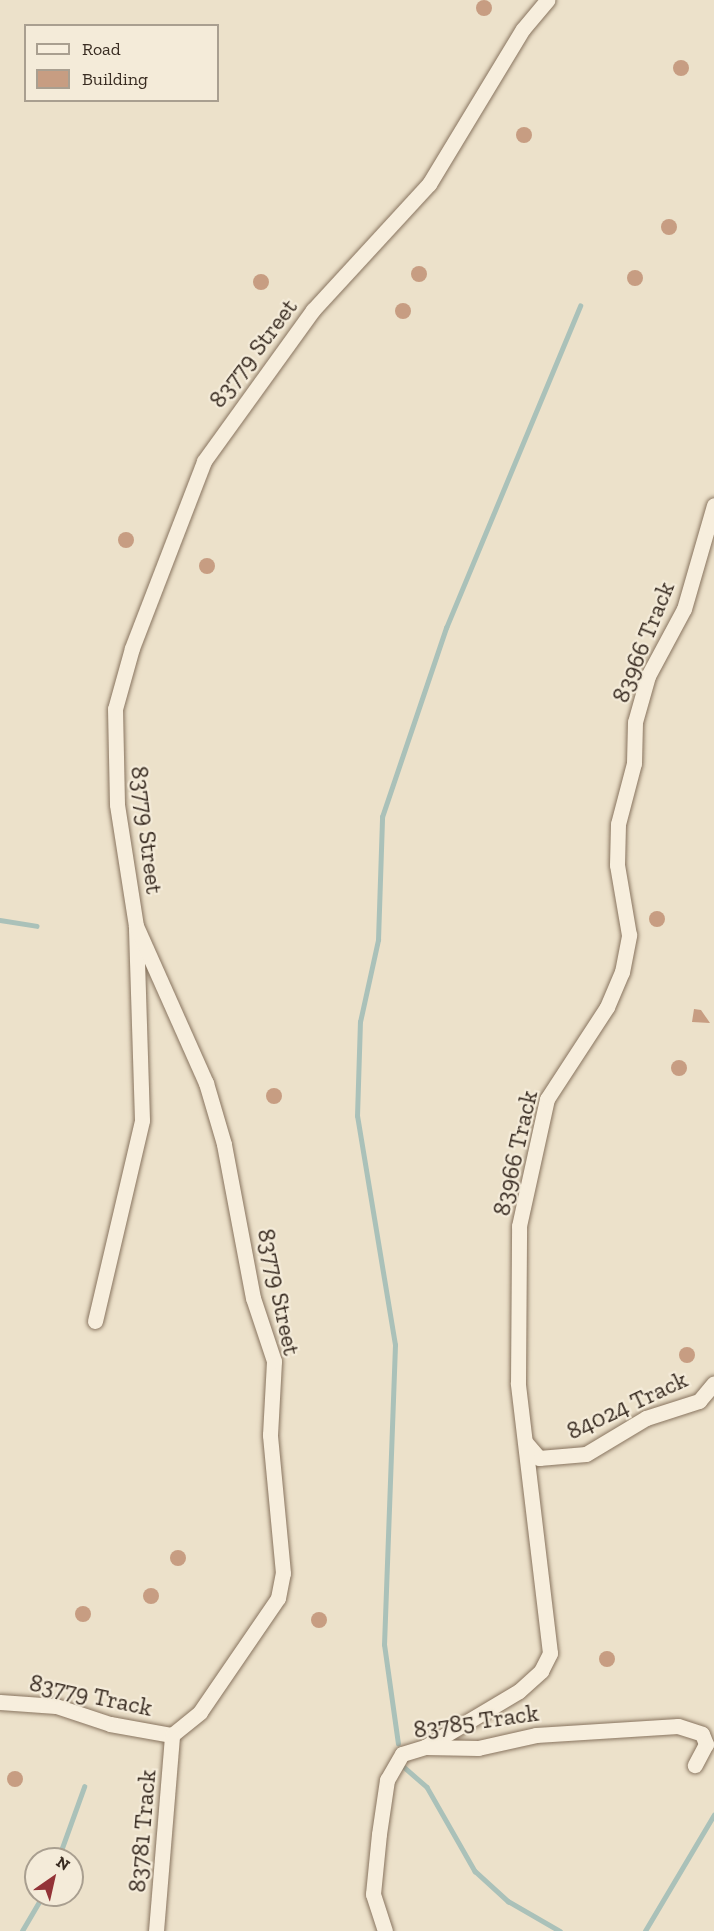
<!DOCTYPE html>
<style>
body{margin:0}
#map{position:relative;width:714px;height:1931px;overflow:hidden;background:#ece1ca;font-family:"Zilla Slab",serif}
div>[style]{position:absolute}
.stream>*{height:4.5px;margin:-2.25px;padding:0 2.25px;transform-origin:2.25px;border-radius:2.25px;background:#aac1b9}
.building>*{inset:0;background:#c79d82}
.round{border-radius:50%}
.roads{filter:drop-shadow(0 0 2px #88745f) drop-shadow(0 0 2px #88745f)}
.minor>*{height:15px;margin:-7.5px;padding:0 7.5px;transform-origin:7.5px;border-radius:7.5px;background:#f7eedd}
span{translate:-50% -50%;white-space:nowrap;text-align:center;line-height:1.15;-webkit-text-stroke:4.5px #f4ebd9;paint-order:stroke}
.street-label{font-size:24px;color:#392c22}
.legend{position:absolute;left:24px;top:24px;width:195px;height:78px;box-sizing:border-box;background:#f4ebd9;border:2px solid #a99f90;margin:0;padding:8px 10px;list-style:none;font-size:18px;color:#392c22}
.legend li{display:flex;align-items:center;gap:12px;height:30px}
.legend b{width:30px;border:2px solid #a99f90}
.north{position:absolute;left:24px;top:1847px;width:60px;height:60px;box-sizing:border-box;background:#f4ebd9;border:2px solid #a99f90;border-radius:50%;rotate:34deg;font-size:16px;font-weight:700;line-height:24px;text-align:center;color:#392c22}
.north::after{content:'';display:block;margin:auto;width:21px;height:27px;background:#933337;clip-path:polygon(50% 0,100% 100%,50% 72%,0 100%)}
</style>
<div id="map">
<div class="stream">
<div style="left:0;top:920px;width:37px;rotate:9deg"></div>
<div style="left:398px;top:1744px;width:100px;rotate:-98deg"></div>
<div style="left:384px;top:1645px;width:300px;rotate:-87.9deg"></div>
<div style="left:395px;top:1345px;width:232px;rotate:-99.4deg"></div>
<div style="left:357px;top:1116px;width:94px;rotate:-88.2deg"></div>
<div style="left:360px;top:1022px;width:84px;rotate:-77.6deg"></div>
<div style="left:378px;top:940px;width:123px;rotate:-88.1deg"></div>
<div style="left:382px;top:817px;width:200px;rotate:-71.3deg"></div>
<div style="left:446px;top:628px;width:349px;rotate:-67.4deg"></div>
<div style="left:404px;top:1767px;width:30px;rotate:41deg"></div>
<div style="left:427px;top:1787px;width:97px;rotate:60.3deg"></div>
<div style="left:475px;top:1871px;width:45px;rotate:42.3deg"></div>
<div style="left:508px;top:1901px;width:60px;rotate:30deg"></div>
<div style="left:58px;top:1859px;width:77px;rotate:-70.1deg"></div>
<div style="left:22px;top:1931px;width:42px;rotate:-59.7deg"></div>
<div style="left:645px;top:1931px;width:135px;rotate:-59.3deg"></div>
</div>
<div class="building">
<div class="round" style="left:476px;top:0;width:16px;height:16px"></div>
<div class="round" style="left:673px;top:60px;width:16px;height:16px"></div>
<div class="round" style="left:516px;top:127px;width:16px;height:16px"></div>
<div class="round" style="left:661px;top:219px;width:16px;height:16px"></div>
<div class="round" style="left:411px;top:266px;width:16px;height:16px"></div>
<div class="round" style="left:627px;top:270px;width:16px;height:16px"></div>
<div class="round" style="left:253px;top:274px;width:16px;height:16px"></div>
<div class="round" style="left:395px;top:303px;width:16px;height:16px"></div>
<div class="round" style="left:118px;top:532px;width:16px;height:16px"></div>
<div class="round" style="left:199px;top:558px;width:16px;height:16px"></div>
<div class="round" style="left:649px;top:911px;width:16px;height:16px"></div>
<div style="clip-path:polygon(694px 1009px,701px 1010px,710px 1023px,692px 1022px)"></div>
<div class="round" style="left:671px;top:1060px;width:16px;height:16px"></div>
<div class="round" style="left:266px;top:1088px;width:16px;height:16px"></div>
<div class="round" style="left:679px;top:1347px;width:16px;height:16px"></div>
<div class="round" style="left:170px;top:1550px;width:16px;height:16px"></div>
<div class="round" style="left:143px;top:1588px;width:16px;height:16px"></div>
<div class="round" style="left:75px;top:1606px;width:16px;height:16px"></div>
<div class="round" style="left:311px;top:1612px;width:16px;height:16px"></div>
<div class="round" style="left:599px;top:1651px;width:16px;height:16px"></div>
<div class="round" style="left:7px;top:1771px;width:16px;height:16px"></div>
</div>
<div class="roads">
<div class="minor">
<div style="left:95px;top:1321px;width:206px;rotate:-76.8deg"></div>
<div style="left:142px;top:1120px;width:191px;rotate:-91.8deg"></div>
<div style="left:526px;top:1443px;width:20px;rotate:49deg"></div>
<div style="left:539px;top:1458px;width:47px;rotate:-4.9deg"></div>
<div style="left:586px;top:1454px;width:70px;rotate:-31deg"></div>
<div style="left:646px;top:1418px;width:56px;rotate:-17.8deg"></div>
<div style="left:699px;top:1401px;width:23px;rotate:-50deg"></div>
<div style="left:0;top:1702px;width:56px;rotate:4.1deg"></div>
<div style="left:56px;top:1706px;width:57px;rotate:18.4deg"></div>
<div style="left:110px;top:1724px;width:63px;rotate:10.1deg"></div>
<div style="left:172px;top:1735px;width:36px;rotate:-39deg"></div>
<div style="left:200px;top:1712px;width:138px;rotate:-55.6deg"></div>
<div style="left:278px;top:1598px;width:25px;rotate:-79deg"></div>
<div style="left:283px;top:1573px;width:139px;rotate:-95.4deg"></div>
<div style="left:270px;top:1435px;width:74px;rotate:-86.9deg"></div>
<div style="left:274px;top:1361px;width:66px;rotate:-108.4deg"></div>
<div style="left:253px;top:1298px;width:157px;rotate:-100.7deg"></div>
<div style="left:224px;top:1144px;width:64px;rotate:-106.4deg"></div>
<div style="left:206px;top:1083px;width:172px;rotate:-114deg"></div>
<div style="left:136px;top:926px;width:123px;rotate:-98.9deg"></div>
<div style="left:117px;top:804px;width:95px;rotate:-91.2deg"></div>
<div style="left:115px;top:709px;width:63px;rotate:-74.4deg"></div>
<div style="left:132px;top:648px;width:200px;rotate:-68.9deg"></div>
<div style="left:204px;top:461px;width:186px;rotate:-54.2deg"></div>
<div style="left:313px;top:310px;width:171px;rotate:-47.4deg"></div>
<div style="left:429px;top:184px;width:181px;rotate:-58.8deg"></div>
<div style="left:523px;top:29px;width:38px;rotate:-50deg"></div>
<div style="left:425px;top:1747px;width:109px;rotate:-30.8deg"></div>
<div style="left:519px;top:1691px;width:30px;rotate:-42deg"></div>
<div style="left:541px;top:1671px;width:20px;rotate:-63deg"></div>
<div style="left:550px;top:1653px;width:272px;rotate:-96.8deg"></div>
<div style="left:518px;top:1383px;width:157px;rotate:-89.6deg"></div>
<div style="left:519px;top:1226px;width:130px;rotate:-77.6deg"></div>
<div style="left:547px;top:1099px;width:110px;rotate:-56.9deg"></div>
<div style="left:607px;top:1007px;width:38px;rotate:-67deg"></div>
<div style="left:622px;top:972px;width:38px;rotate:-79deg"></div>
<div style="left:629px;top:935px;width:71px;rotate:-99.7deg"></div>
<div style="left:617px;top:865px;width:41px;rotate:-88.6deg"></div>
<div style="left:618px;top:824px;width:63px;rotate:-75.3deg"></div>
<div style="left:634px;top:763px;width:41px;rotate:-88.6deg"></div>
<div style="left:635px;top:722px;width:48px;rotate:-74.2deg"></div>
<div style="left:648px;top:676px;width:76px;rotate:-61.8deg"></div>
<div style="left:684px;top:609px;width:108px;rotate:-73.9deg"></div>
<div style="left:156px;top:1931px;width:197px;rotate:-85.3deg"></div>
<div style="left:385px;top:1931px;width:39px;rotate:-108deg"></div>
<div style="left:373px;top:1894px;width:60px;rotate:-84.3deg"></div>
<div style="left:379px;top:1834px;width:55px;rotate:-81.6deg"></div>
<div style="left:387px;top:1780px;width:30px;rotate:-60deg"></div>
<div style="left:402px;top:1754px;width:24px;rotate:-17deg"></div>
<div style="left:425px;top:1747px;width:53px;rotate:1.1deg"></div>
<div style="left:478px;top:1748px;width:59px;rotate:-12.6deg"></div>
<div style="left:536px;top:1735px;width:142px;rotate:-3.6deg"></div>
<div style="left:678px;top:1726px;width:25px;rotate:18deg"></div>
<div style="left:702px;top:1734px;width:11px;rotate:68deg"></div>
<div style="left:706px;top:1744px;width:24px;rotate:118deg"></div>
</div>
</div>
<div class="street-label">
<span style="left:253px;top:353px;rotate:-53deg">83779 Street</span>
<span style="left:643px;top:642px;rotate:-68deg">83966 Track</span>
<span style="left:147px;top:830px;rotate:83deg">83779 Street</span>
<span style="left:515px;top:1153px;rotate:-77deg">83966 Track</span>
<span style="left:279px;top:1292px;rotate:78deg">83779 Street</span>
<span style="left:627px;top:1405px;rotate:-25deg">84024 Track</span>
<span style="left:91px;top:1695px;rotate:12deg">83779 Track</span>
<span style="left:476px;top:1721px;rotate:-8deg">83785 Track</span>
<span style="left:142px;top:1831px;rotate:-85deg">83781 Track</span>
</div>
<ul class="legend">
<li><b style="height:8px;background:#f7eedd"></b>Road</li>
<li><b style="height:16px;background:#c79d82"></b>Building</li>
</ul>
<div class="north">N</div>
</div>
